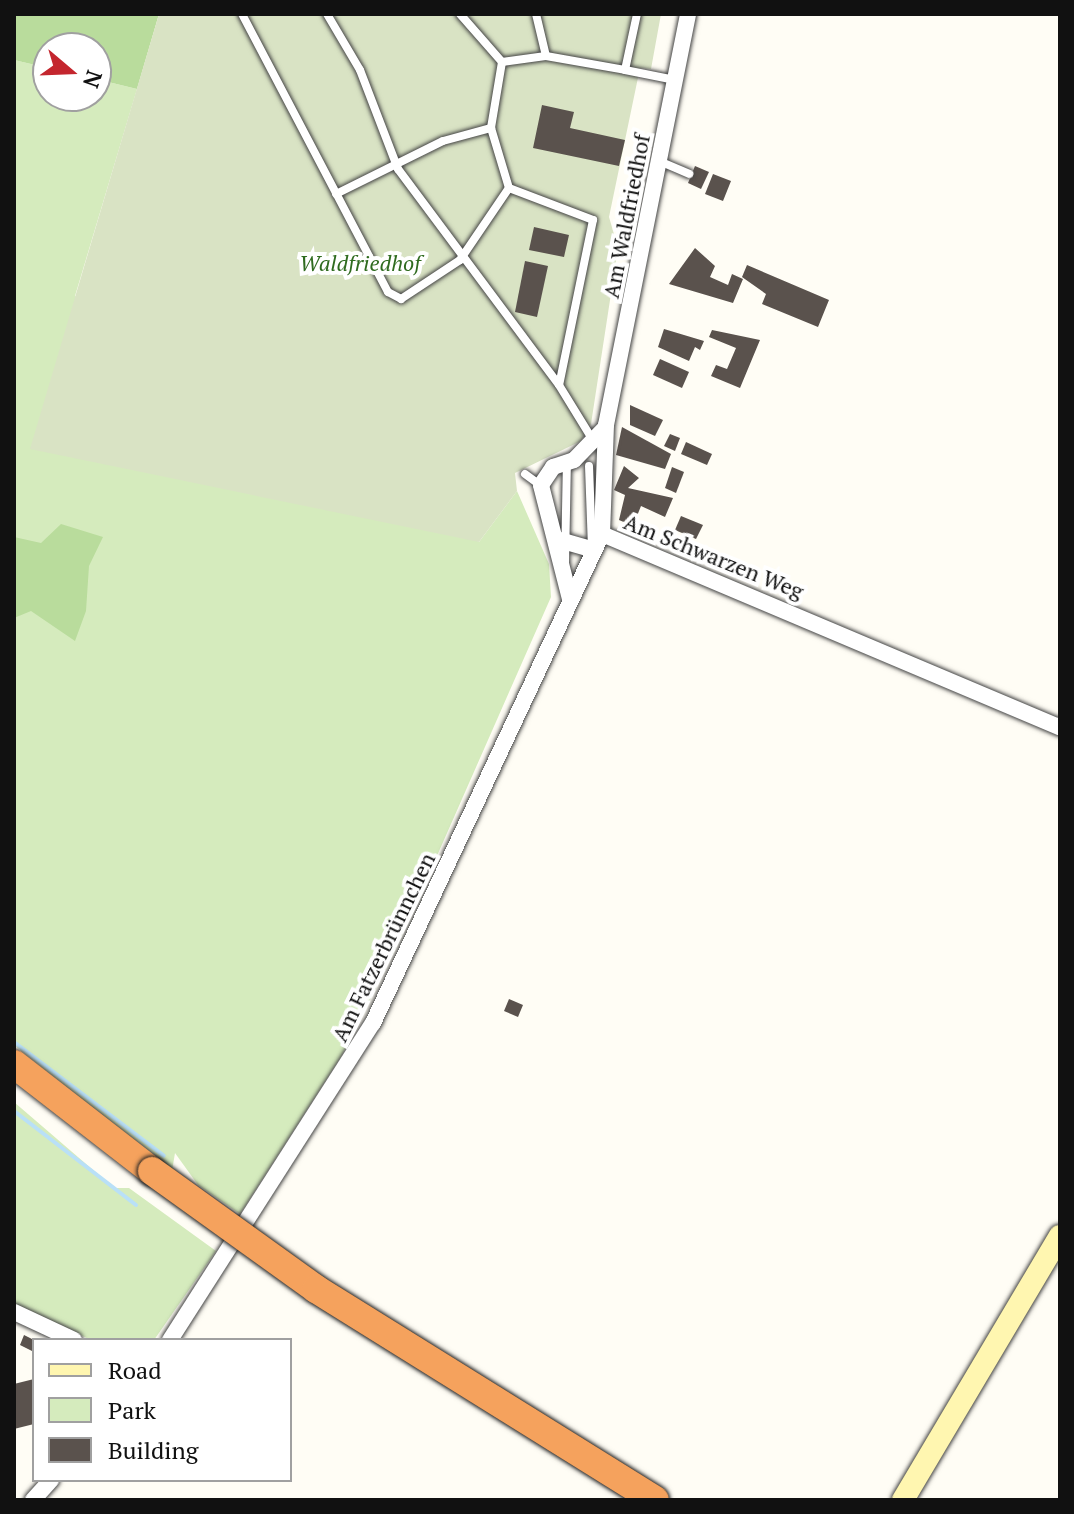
<!DOCTYPE html>
<meta charset="utf-8">
<style>
body{margin:0}
#map{position:relative;width:1074px;height:1514px;overflow:hidden;background:#fffdf5;font-family:"PT Serif",serif}
div>[style]{position:absolute}
.green>*{inset:0;background:#d5ebbd}
.forest>*{inset:0;background:#b9dc9c}
.cemetery>*{inset:0;background:#d9e3c4}
.stream>*{height:4px;margin:-2px;padding:0 2px;transform-origin:2px;border-radius:2px;background:#b9e0f7}
.building>*{inset:0;background:#5a524d}
.roads{filter:drop-shadow(0 0 2px #444) drop-shadow(0 0 2px #444)}
.service>*{height:8px;margin:-4px;padding:0 4px;transform-origin:4px;border-radius:4px;background:#fff}
.minor>*{height:16px;margin:-8px;padding:0 8px;transform-origin:8px;border-radius:8px;background:#fff}
.secondary>*{height:22px;margin:-11px;padding:0 11px;transform-origin:11px;border-radius:11px;background:#fff6b0}
.motorway>*{height:28px;margin:-14px;padding:0 14px;transform-origin:14px;border-radius:14px;background:#f5a25d}
.bridges{filter:drop-shadow(0 0 2px #222) drop-shadow(0 0 2px #222)}
.motorway-bridge>*{height:28px;margin:-14px;padding:0 14px;transform-origin:14px;border-radius:14px;background:#f5a25d}
span{translate:-50% -50%;white-space:nowrap;text-align:center;line-height:1.15;-webkit-text-stroke:8px #fff;paint-order:stroke}
.street-label{font-size:22px;color:#111}
.park-label{font-size:22px;color:#2f6b1f;font-style:italic}
.frame{position:absolute;inset:0;border:16px solid #111;pointer-events:none}
.legend{position:absolute;left:32px;top:1338px;width:260px;height:144px;box-sizing:border-box;background:#fff;border:2px solid #a0a0a0;margin:0;padding:10px 14px;list-style:none;font-size:24px;color:#111}
.legend li{display:flex;align-items:center;gap:16px;height:40px}
.legend b{width:40px;border:2px solid #a0a0a0}
.north{position:absolute;left:32px;top:32px;width:80px;height:80px;box-sizing:border-box;background:#fff;border:2px solid #a0a0a0;border-radius:50%;rotate:109deg;font-size:22px;font-weight:700;line-height:32px;text-align:center;color:#111}
.north::after{content:'';display:block;margin:auto;width:28px;height:36px;background:#c4262e;clip-path:polygon(50% 0,100% 100%,50% 72%,0 100%)}
</style>
<div id="map">
<div class="green">
<div style="clip-path:polygon(14px 60px,48px 68px,48px 96px,96px 96px,96px 79px,137px 89px,75px 296px,479px 542px,517px 491px,549px 564px,551px 597px,399px 942px,342px 1055px,240px 1214px,198px 1185px,175px 1153px,172px 1171px,14px 1045px)"></div>
<div style="clip-path:polygon(14px 1102px,114px 1188px,129px 1188px,216px 1251px,154px 1340px,91px 1340px,14px 1305px)"></div>
</div>
<div class="forest">
<div style="clip-path:polygon(14px 14px,159px 14px,137px 89px,96px 79px,96px 48px,48px 48px,48px 68px,14px 60px)"></div>
<div style="clip-path:polygon(61px 524px,103px 537px,89px 566px,86px 611px,75px 641px,31px 611px,14px 618px,14px 537px,41px 543px)"></div>
</div>
<div class="cemetery">
<div style="clip-path:polygon(159px 14px,661px 14px,651px 69px,640px 68px,609px 217px,618px 248px,591px 424px,581px 441px,515px 473px,517px 491px,479px 542px,30px 449px)"></div>
</div>
<div class="stream">
<div style="left:14px;top:1042px;width:188px;rotate:37.2deg"></div>
<div style="left:14px;top:1111px;width:154px;rotate:37.6deg"></div>
</div>
<div class="building">
<div style="clip-path:polygon(542px 105px,574px 112px,570px 128px,625px 140px,619px 166px,533px 148px)"></div>
<div style="clip-path:polygon(695px 166px,709px 172px,701px 189px,688px 183px)"></div>
<div style="clip-path:polygon(713px 174px,731px 181px,723px 201px,705px 194px)"></div>
<div style="clip-path:polygon(534px 227px,569px 235px,564px 257px,529px 250px)"></div>
<div style="clip-path:polygon(695px 248px,715px 266px,710px 277px,728px 285px,732px 274px,743px 279px,733px 303px,669px 284px)"></div>
<div style="clip-path:polygon(525px 261px,548px 266px,537px 317px,515px 312px)"></div>
<div style="clip-path:polygon(747px 265px,829px 300px,818px 327px,762px 304px,766px 294px,742px 277px)"></div>
<div style="clip-path:polygon(664px 329px,704px 341px,700px 350px,695px 347px,689px 361px,658px 347px)"></div>
<div style="clip-path:polygon(712px 330px,760px 340px,740px 388px,711px 376px,716px 365px,727px 369px,736px 348px,709px 337px)"></div>
<div style="clip-path:polygon(660px 359px,689px 372px,682px 388px,653px 375px)"></div>
<div style="clip-path:polygon(630px 405px,663px 420px,655px 436px,630px 425px)"></div>
<div style="clip-path:polygon(622px 427px,671px 454px,665px 469px,616px 455px)"></div>
<div style="clip-path:polygon(670px 434px,680px 438px,675px 451px,664px 446px)"></div>
<div style="clip-path:polygon(686px 442px,712px 454px,707px 465px,681px 454px)"></div>
<div style="clip-path:polygon(624px 466px,639px 478px,628px 488px,673px 498px,665px 517px,641px 506px,633px 526px,619px 520px,625px 495px,614px 490px)"></div>
<div style="clip-path:polygon(672px 467px,684px 472px,676px 493px,665px 488px)"></div>
<div style="clip-path:polygon(681px 516px,703px 525px,696px 539px,675px 530px)"></div>
<div style="clip-path:polygon(509px 999px,523px 1005px,518px 1017px,504px 1011px)"></div>
<div style="clip-path:polygon(24px 1335px,34px 1340px,34px 1352px,20px 1345px)"></div>
<div style="clip-path:polygon(34px 1379px,34px 1424px,14px 1429px,14px 1384px)"></div>
</div>
<div class="roads">
<div class="service">
<div style="left:242px;top:14px;width:314px;rotate:62.3deg"></div>
<div style="left:388px;top:292px;width:15px;rotate:28deg"></div>
<div style="left:401px;top:299px;width:71px;rotate:-33.5deg"></div>
<div style="left:460px;top:260px;width:87px;rotate:-55.8deg"></div>
<div style="left:327px;top:14px;width:65px;rotate:59.5deg"></div>
<div style="left:360px;top:70px;width:106px;rotate:69deg"></div>
<div style="left:398px;top:169px;width:269px;rotate:53.3deg"></div>
<div style="left:460px;top:14px;width:64px;rotate:48.8deg"></div>
<div style="left:502px;top:62px;width:67px;rotate:99.5deg"></div>
<div style="left:491px;top:128px;width:63px;rotate:73.3deg"></div>
<div style="left:509px;top:188px;width:90px;rotate:20.9deg"></div>
<div style="left:593px;top:220px;width:168px;rotate:101.6deg"></div>
<div style="left:559px;top:385px;width:67px;rotate:58.4deg"></div>
<div style="left:536px;top:14px;width:43px;rotate:76.6deg"></div>
<div style="left:546px;top:56px;width:80px;rotate:10deg"></div>
<div style="left:637px;top:14px;width:57px;rotate:102.1deg"></div>
<div style="left:625px;top:70px;width:51px;rotate:11.3deg"></div>
<div style="left:502px;top:62px;width:44px;rotate:-7.8deg"></div>
<div style="left:659px;top:161px;width:33px;rotate:23deg"></div>
<div style="left:336px;top:194px;width:119px;rotate:-26.4deg"></div>
<div style="left:443px;top:141px;width:50px;rotate:-15.2deg"></div>
<div style="left:589px;top:466px;width:82px;rotate:87.9deg"></div>
<div style="left:525px;top:474px;width:19px;rotate:36deg"></div>
<div style="left:565px;top:563px;width:101px;rotate:-88.9deg"></div>
</div>
<div class="minor">
<div style="left:602px;top:534px;width:497px;rotate:22.9deg"></div>
<div style="left:556px;top:539px;width:37px;rotate:16deg"></div>
<div style="left:570px;top:599px;width:118px;rotate:-104.3deg"></div>
<div style="left:541px;top:485px;width:22px;rotate:-56deg"></div>
<div style="left:553px;top:467px;width:22px;rotate:-18deg"></div>
<div style="left:574px;top:460px;width:43px;rotate:-45.9deg"></div>
<div style="left:14px;top:1312px;width:66px;rotate:25deg"></div>
<div style="left:170px;top:1340px;width:376px;rotate:-57.4deg"></div>
<div style="left:373px;top:1023px;width:540px;rotate:-64.91deg"></div>
<div style="left:602px;top:534px;width:109px;rotate:-87.9deg"></div>
<div style="left:606px;top:425px;width:419px;rotate:-78.7deg"></div>
<div style="left:33px;top:1500px;width:27px;rotate:-48deg"></div>
</div>
<div class="secondary">
<div style="left:903px;top:1500px;width:307px;rotate:-59.3deg"></div>
</div>
<div class="motorway">
<div style="left:14px;top:1064px;width:175px;rotate:37.8deg"></div>
</div>
</div>
<div class="bridges">
<div class="motorway-bridge">
<div style="left:152px;top:1171px;width:202px;rotate:35.7deg"></div>
<div style="left:316px;top:1289px;width:399px;rotate:31.9deg"></div>
</div>
</div>
<div class="street-label">
<span style="left:626px;top:216px;rotate:-79deg">Am Waldfriedhof</span>
<span style="left:714px;top:556px;rotate:22deg">Am Schwarzen Weg</span>
<span style="left:383px;top:947px;rotate:-64deg">Am Fatzerbrünnchen</span>
</div>
<div class="park-label">
<span style="left:360px;top:263px">Waldfriedhof</span>
</div>
<div class="frame"></div>
<ul class="legend">
<li><b style="height:10px;background:#fff6b0"></b>Road</li>
<li><b style="height:22px;background:#d5ebbd"></b>Park</li>
<li><b style="height:22px;background:#5a524d"></b>Building</li>
</ul>
<div class="north">N</div>
</div>
